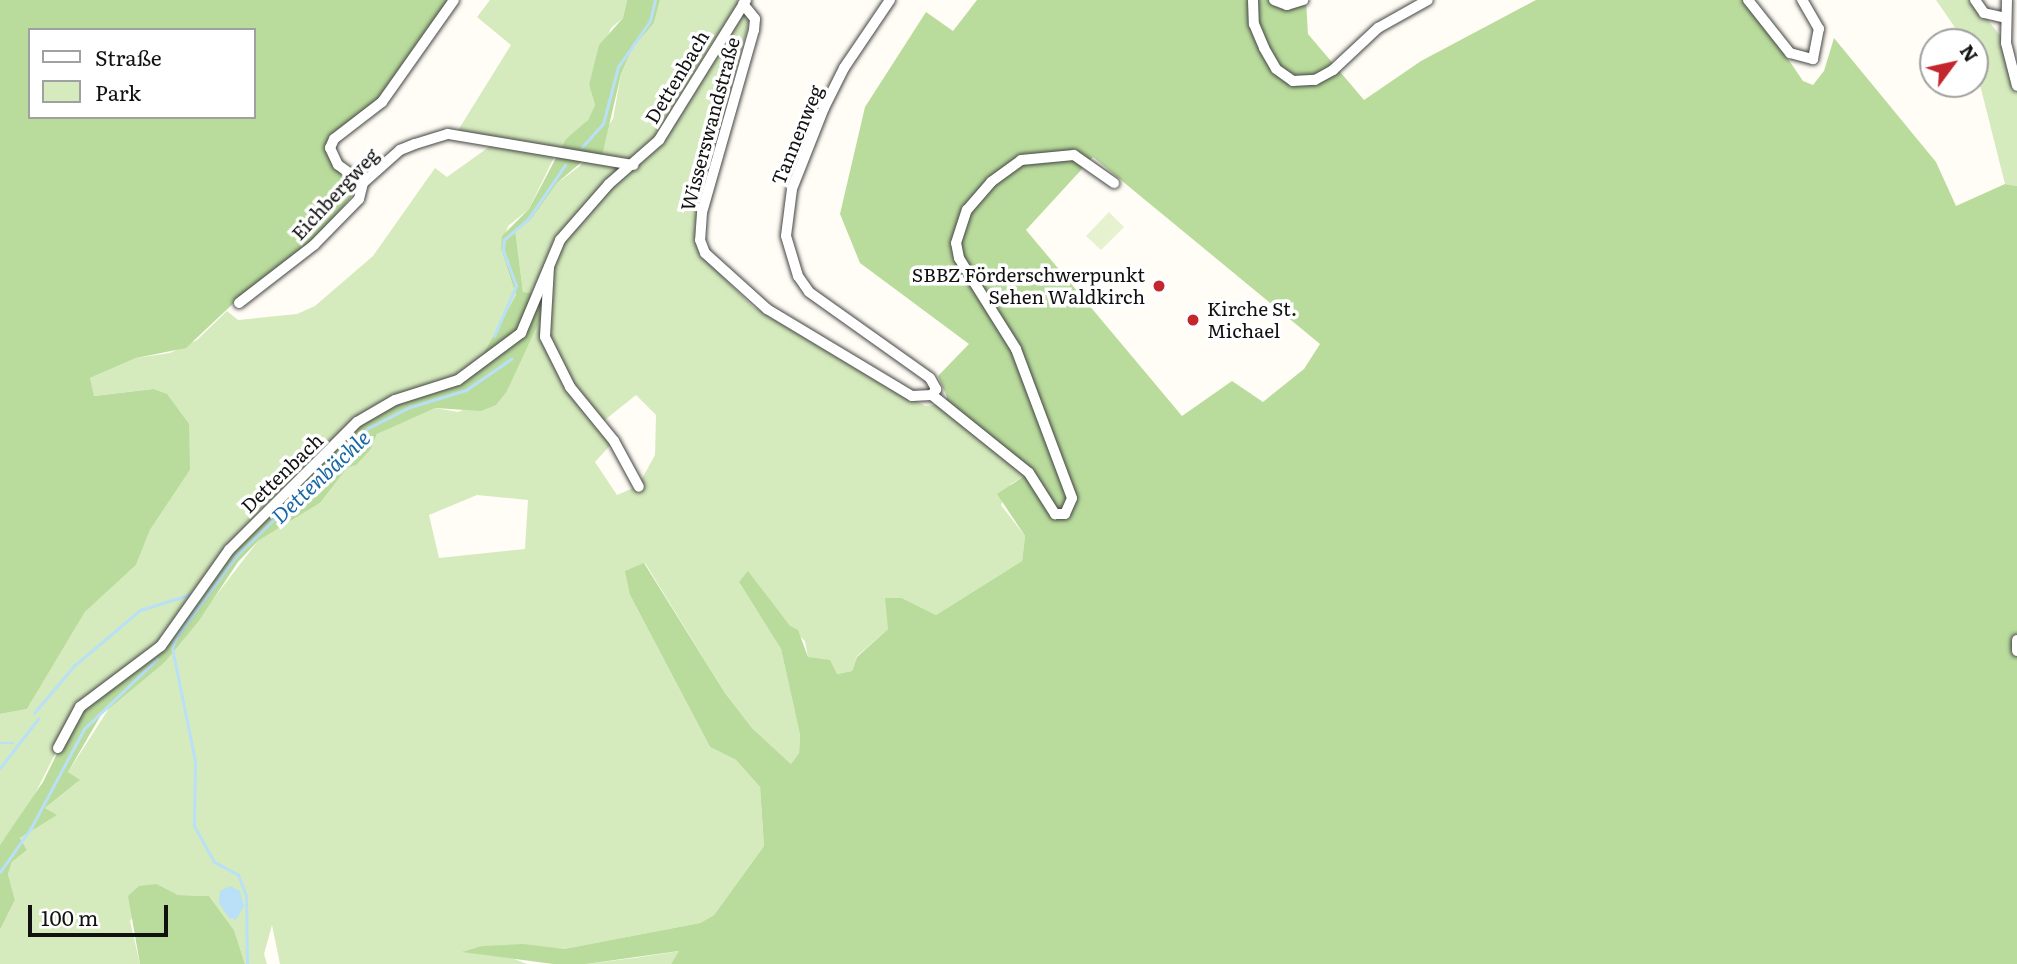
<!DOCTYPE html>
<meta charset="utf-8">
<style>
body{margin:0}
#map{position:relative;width:2017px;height:964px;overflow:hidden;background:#fffdf5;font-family:Literata,serif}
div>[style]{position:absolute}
.green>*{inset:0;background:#d5ebbd}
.forest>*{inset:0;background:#b9dc9c}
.pitch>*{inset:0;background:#e6f2cf}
.water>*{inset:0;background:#b9e0f7}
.stream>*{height:2.5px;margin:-1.25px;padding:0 1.25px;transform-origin:1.25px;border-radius:1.25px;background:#b9e0f7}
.roads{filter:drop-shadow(0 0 2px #444) drop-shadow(0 0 2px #444)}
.minor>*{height:10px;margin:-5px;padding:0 5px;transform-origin:5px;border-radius:5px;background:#fff}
.dots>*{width:19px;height:19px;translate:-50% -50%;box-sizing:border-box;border:4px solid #fff;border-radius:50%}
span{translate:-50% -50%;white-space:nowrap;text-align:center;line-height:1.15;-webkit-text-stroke:7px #fff;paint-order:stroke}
.street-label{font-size:19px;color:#111}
.poi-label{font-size:19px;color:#111}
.right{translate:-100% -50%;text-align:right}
.left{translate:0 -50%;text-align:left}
.water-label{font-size:21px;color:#1768a6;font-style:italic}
.legend{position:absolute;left:28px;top:28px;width:228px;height:91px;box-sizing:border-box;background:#fff;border:2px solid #a0a0a0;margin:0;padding:9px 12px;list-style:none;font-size:21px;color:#111}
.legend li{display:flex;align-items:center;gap:14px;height:35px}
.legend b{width:35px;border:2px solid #a0a0a0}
.north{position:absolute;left:1919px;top:28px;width:70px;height:70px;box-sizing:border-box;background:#fff;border:2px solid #a0a0a0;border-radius:50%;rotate:57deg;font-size:19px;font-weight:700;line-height:28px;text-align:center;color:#111}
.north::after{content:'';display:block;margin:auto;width:24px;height:32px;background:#c4262e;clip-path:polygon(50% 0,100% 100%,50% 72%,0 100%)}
.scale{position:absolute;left:28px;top:905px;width:140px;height:32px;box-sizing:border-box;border:4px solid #111;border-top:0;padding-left:9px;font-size:21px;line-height:24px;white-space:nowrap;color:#111;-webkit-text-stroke:5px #fff;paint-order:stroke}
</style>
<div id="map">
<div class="green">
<div style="clip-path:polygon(490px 0,627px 0,623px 18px,611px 28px,589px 85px,595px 105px,588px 120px,556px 153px,529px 209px,508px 226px,501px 249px,516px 295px,487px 351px,474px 371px,373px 409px,58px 748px,30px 804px,0 845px,0 714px,27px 709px,85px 612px,136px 565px,150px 530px,190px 470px,153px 389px,93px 396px,90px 378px,136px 358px,170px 353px,197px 340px,227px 311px,238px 320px,297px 314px,315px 306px,373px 256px,435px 168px,447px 177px,489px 147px,494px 142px,457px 132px,511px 45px,477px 17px)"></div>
<div style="clip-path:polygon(evenodd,660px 0,738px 0,750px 19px,695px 225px,699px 253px,753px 307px,925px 406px,944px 404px,1029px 473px,1011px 484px,1001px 505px,1025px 536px,1022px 561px,936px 615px,902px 598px,888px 629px,857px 656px,852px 671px,837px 674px,808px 657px,805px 641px,739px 582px,781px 649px,800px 735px,799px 753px,791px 764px,752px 728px,725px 693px,645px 563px,630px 595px,710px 747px,736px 760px,760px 787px,764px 846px,714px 915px,700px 923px,564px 949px,482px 946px,527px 964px,553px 964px,280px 964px,272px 925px,264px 954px,267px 964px,245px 964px,234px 930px,209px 896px,178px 895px,157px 884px,130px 921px,140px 964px,0 964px,0 930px,15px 900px,8px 874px,12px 862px,27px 850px,20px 838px,56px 815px,45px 808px,79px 781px,68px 772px,115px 699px,164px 663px,258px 541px,320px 503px,348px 467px,371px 449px,377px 434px,421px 412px,435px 408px,458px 412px,507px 391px,545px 295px,523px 292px,515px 229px,530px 221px,557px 183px,580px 166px,613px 119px,621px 74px,632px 49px,654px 23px,660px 0,636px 395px,656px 415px,655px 455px,638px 486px,617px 495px,595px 462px,614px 441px,601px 423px,636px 395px,660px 0,477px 495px,528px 500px,525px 549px,439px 558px,429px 515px,477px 495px)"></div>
<div style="clip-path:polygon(1936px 0,1972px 0,2006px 43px,2017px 86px,2017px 186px,2005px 184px,1975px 65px,1975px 42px,1965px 42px)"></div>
<div style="clip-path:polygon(680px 951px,671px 964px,586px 964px,634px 958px)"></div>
</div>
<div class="forest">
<div style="clip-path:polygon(evenodd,0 0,450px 0,375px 103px,328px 140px,326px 151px,356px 191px,313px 242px,238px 299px,186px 348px,136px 358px,90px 378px,94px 396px,153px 389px,167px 394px,189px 424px,190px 470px,150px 530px,136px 565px,85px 612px,27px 709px,0 714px,0 0,30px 30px,254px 30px,254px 117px,30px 117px,30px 30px)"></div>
<div style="clip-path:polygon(627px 0,660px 0,654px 23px,632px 49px,621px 74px,601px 160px,585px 159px,557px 183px,530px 221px,515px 229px,523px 292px,545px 295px,543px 313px,507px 391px,496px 405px,481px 411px,435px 408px,377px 434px,371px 449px,356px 465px,348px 467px,320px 503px,258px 541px,238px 562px,198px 622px,164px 663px,101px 715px,68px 772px,80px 780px,45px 808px,57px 815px,20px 838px,27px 850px,12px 862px,8px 874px,15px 900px,0 930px,0 845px,43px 782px,80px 707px,161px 646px,210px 574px,373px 409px,474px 371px,516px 295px,501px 249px,502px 236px,529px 209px,566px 139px,588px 120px,595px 105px,589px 85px,599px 45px,623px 18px)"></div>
<div style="clip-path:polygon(evenodd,977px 0,1306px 0,1308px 34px,1364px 100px,1421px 61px,1536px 0,1748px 0,1803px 81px,1813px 85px,1824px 71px,1834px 38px,1936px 162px,1956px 206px,2005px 184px,2017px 186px,2017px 964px,671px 964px,679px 951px,586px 964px,553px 964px,462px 952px,482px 946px,523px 944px,564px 949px,700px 923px,714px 915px,764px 846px,760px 787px,736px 760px,710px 747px,630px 595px,625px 571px,644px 563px,725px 693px,752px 728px,791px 764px,799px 753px,800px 735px,781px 649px,739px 582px,748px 571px,790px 626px,798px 630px,808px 657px,830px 660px,837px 674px,852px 671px,857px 657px,888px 629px,885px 598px,902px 598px,936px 615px,1022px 561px,1025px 536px,997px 494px,1029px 473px,944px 404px,947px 397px,938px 376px,969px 344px,860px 263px,840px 214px,865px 107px,926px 12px,953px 31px,977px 0,1093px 157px,1320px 344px,1304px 369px,1263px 402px,1232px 381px,1182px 416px,1026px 230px,1093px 157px)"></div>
<div style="clip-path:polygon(157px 884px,178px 895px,209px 896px,234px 930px,245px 964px,140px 964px,128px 896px,139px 886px)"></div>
</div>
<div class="pitch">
<div style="clip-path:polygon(1109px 212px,1124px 227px,1101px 250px,1086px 236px)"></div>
</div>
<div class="water">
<div style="clip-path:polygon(230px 886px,240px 891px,244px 906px,236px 920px,229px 918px,219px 903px,220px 891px)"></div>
</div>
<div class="stream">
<div style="left:582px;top:147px;width:31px;rotate:-48deg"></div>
<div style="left:603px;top:124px;width:59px;rotate:-75.3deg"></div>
<div style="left:618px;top:67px;width:56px;rotate:-55.2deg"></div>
<div style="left:650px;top:21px;width:22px;rotate:-77deg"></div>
<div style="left:494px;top:336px;width:55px;rotate:-66.3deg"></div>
<div style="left:516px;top:286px;width:38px;rotate:-110deg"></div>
<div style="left:503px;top:250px;width:10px;rotate:-84deg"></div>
<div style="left:504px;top:240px;width:33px;rotate:-41deg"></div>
<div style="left:529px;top:218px;width:64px;rotate:-55.8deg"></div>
<div style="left:34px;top:713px;width:62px;rotate:-49.6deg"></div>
<div style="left:74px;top:666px;width:87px;rotate:-40.3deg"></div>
<div style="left:140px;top:610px;width:54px;rotate:-17.1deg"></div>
<div style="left:0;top:743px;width:13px"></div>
<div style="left:0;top:768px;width:62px;rotate:-52.2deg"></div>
<div style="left:0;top:872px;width:54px;rotate:-54.8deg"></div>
<div style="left:31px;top:828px;width:112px;rotate:-61.8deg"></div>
<div style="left:84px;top:729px;width:101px;rotate:-43.8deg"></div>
<div style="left:247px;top:964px;width:68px;rotate:-90.8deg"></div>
<div style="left:246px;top:896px;width:22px;rotate:-111deg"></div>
<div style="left:238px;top:875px;width:27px;rotate:-152deg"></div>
<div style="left:214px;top:862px;width:41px;rotate:-119.1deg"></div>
<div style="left:194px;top:826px;width:65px;rotate:-89.1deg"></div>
<div style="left:195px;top:761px;width:115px;rotate:-101.5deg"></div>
<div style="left:172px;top:648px;width:13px;rotate:-67deg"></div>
<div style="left:177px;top:636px;width:99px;rotate:-53.6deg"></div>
<div style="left:236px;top:556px;width:184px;rotate:-44.1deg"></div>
<div style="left:368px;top:428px;width:47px;rotate:-26.6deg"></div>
<div style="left:410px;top:407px;width:59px;rotate:-16.9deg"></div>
<div style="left:466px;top:390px;width:55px;rotate:-34.6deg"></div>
</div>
<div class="roads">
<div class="minor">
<div style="left:890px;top:0;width:82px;rotate:124.1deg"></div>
<div style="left:844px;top:68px;width:45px;rotate:116.6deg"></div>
<div style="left:824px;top:108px;width:87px;rotate:111.6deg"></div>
<div style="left:792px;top:189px;width:47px;rotate:97.3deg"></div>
<div style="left:786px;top:236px;width:42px;rotate:73.3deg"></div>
<div style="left:798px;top:276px;width:19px;rotate:55deg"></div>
<div style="left:809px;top:292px;width:148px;rotate:35.4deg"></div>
<div style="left:930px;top:378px;width:13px;rotate:61deg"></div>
<div style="left:936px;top:389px;width:7px;rotate:124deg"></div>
<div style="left:1253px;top:0;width:24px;rotate:88deg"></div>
<div style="left:1254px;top:24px;width:26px;rotate:67deg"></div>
<div style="left:1264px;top:48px;width:24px;rotate:60deg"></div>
<div style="left:1276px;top:69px;width:21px;rotate:35deg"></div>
<div style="left:1293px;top:81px;width:22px;rotate:-3deg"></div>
<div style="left:1315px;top:80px;width:21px;rotate:-29deg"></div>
<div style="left:1333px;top:70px;width:62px;rotate:-43deg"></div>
<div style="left:1378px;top:28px;width:57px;rotate:-29.2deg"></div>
<div style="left:1274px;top:0;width:14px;rotate:21deg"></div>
<div style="left:1287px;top:5px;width:17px;rotate:-17deg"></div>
<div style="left:1748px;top:0;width:68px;rotate:51.6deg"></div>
<div style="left:1790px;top:53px;width:24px;rotate:15deg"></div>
<div style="left:1813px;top:59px;width:31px;rotate:-79deg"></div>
<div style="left:1819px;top:29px;width:34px;rotate:-120deg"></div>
<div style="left:1975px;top:0;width:16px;rotate:55deg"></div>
<div style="left:1984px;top:13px;width:22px;rotate:13deg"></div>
<div style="left:2007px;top:0;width:43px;rotate:91.3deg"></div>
<div style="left:2006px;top:43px;width:44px;rotate:75.7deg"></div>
<div style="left:743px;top:4px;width:19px;rotate:51deg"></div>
<div style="left:755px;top:19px;width:11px;rotate:95deg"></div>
<div style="left:754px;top:30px;width:190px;rotate:105.9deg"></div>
<div style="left:702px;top:213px;width:27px;rotate:94deg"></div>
<div style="left:700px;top:240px;width:14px;rotate:69deg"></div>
<div style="left:705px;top:253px;width:84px;rotate:42.1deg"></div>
<div style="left:767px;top:309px;width:169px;rotate:31deg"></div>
<div style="left:912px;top:396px;width:20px;rotate:-3deg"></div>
<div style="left:363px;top:183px;width:31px;rotate:-144deg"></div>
<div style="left:338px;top:165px;width:19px;rotate:-115deg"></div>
<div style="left:330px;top:148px;width:10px;rotate:-66deg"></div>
<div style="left:334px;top:139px;width:61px;rotate:-37.6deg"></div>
<div style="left:382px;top:102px;width:125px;rotate:-54.8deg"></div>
<div style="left:549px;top:267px;width:70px;rotate:93.3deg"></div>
<div style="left:545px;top:337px;width:56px;rotate:63.4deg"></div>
<div style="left:570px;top:387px;width:70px;rotate:50.8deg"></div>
<div style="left:614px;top:441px;width:52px;rotate:61.5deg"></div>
<div style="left:239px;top:303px;width:95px;rotate:-37.7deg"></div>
<div style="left:314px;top:245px;width:64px;rotate:-45.6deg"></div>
<div style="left:359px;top:199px;width:16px;rotate:-76deg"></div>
<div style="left:363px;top:183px;width:50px;rotate:-41.7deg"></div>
<div style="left:400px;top:150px;width:16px;rotate:-22deg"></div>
<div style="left:415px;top:144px;width:34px;rotate:-17deg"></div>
<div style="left:448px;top:134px;width:188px;rotate:9.5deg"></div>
<div style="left:932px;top:395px;width:124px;rotate:38.8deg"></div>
<div style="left:1029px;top:473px;width:49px;rotate:57.6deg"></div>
<div style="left:1055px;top:514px;width:10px"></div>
<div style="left:1065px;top:514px;width:17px;rotate:-66deg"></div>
<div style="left:1072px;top:498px;width:159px;rotate:-110.6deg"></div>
<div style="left:1016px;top:349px;width:107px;rotate:-122.1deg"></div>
<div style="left:959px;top:258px;width:15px;rotate:-101deg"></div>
<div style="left:956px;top:243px;width:35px;rotate:-72deg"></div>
<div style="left:967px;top:210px;width:37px;rotate:-49deg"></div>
<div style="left:991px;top:182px;width:37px;rotate:-36deg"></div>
<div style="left:1021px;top:160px;width:53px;rotate:-5.4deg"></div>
<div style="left:1074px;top:155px;width:49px;rotate:35deg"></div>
<div style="left:2017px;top:640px;width:11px;rotate:90deg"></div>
<div style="left:58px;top:748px;width:47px;rotate:-61.8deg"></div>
<div style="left:80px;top:707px;width:101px;rotate:-37deg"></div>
<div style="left:161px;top:646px;width:118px;rotate:-54.7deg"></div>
<div style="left:229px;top:550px;width:181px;rotate:-45deg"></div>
<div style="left:357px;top:422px;width:44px;rotate:-30.1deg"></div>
<div style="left:395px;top:400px;width:66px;rotate:-17.6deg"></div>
<div style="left:458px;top:380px;width:79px;rotate:-36.7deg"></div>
<div style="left:521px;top:333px;width:101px;rotate:-67.2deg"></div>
<div style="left:560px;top:240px;width:74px;rotate:-48.8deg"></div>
<div style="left:609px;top:184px;width:67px;rotate:-41.3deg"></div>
<div style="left:659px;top:140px;width:165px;rotate:-58.1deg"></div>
</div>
</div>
<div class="dots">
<div style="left:1159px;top:286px;background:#c4262e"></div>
<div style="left:1193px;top:320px;background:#c4262e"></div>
</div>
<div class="street-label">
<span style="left:677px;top:77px;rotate:-59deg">Dettenbach</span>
<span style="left:710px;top:124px;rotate:-75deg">Wisserswandstraße</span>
<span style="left:797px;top:135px;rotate:-68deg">Tannenweg</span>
<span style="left:335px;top:194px;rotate:-47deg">Eichbergweg</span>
<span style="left:282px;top:473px;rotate:-44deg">Dettenbach</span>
</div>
<div class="poi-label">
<span class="right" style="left:1145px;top:286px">SBBZ Förderschwerpunkt<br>Sehen Waldkirch</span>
<span class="left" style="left:1207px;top:320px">Kirche St.<br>Michael</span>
</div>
<div class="water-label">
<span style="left:320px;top:476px;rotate:-43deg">Dettenbächle</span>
</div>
<ul class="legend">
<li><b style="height:9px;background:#fff"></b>Straße</li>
<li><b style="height:19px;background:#d5ebbd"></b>Park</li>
</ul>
<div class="north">N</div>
<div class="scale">100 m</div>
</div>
